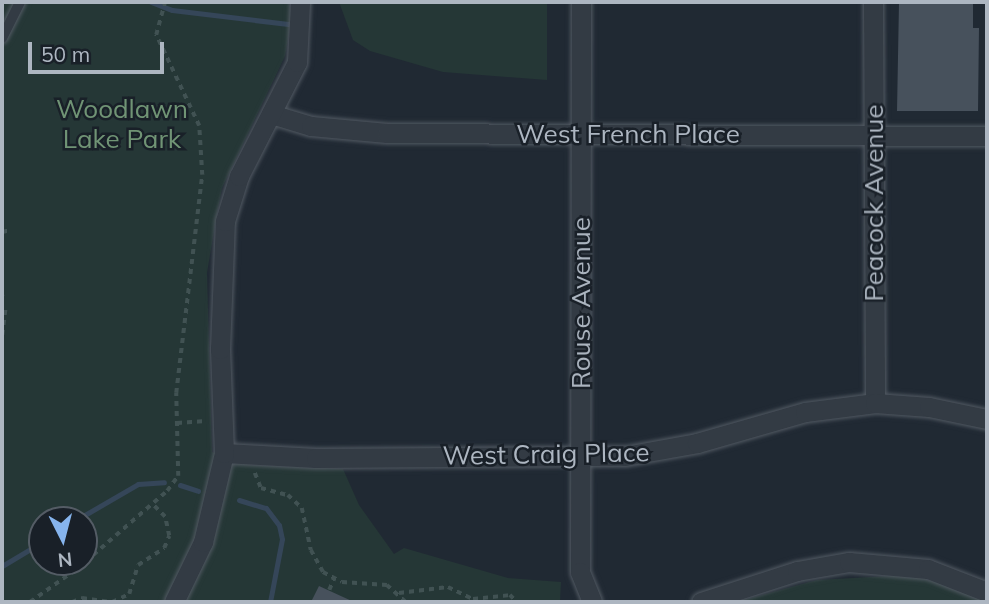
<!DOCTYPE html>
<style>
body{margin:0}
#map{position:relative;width:989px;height:604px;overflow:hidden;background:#202933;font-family:Mulish,sans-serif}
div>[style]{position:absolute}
.green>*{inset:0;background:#253736}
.stream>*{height:5px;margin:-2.5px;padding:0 2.5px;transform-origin:2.5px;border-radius:2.5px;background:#354659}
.building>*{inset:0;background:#47515c}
.path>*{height:3.5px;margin-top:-1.75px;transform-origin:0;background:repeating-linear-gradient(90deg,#415253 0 5px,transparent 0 10px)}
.roads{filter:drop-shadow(0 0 2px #515962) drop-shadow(0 0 2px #515962)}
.service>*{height:10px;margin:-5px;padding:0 5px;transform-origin:5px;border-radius:5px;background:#333b44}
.minor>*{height:19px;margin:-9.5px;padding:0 9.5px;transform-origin:9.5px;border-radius:9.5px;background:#333b44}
span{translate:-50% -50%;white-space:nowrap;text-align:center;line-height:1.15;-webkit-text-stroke:5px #192028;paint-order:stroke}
.park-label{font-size:26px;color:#709475}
.street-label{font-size:26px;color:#adb6c1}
.frame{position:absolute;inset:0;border:4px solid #adb6c1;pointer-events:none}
.north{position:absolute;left:28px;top:506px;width:70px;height:70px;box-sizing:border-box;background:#192028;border:2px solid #545c65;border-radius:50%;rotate:174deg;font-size:19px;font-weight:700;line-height:28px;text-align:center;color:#adb6c1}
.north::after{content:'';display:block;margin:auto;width:24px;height:32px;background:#86b4ed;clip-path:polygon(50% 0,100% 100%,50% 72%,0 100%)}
.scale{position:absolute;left:28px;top:42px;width:136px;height:32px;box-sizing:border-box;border:4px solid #adb6c1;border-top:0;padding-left:9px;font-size:21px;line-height:24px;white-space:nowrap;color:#adb6c1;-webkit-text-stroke:5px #192028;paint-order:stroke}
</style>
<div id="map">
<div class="green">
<div style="clip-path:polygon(evenodd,2px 2px,289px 2px,292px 17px,285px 56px,222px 188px,216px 219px,207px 273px,212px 452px,249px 465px,343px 469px,359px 505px,394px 554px,404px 548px,508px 578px,561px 582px,560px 602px,2px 602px,2px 2px,42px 520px,84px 520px,84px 562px,42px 562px,42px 520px)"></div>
<div style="clip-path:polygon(339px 2px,547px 2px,547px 80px,443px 72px,370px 51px,353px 40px)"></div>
<div style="clip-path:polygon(909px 575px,964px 590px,985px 602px,736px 602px,817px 580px)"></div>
</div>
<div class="stream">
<div style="left:151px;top:2px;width:22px;rotate:21deg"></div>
<div style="left:172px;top:10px;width:117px;rotate:6.9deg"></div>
<div style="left:180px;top:485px;width:19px;rotate:18deg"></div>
<div style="left:239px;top:500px;width:28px;rotate:17deg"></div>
<div style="left:266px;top:508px;width:21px;rotate:53deg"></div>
<div style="left:279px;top:525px;width:14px;rotate:78deg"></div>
<div style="left:282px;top:539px;width:64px;rotate:100.8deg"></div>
<div style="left:76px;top:520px;width:72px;rotate:-30.1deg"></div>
<div style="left:138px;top:484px;width:26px;rotate:-4deg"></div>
<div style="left:2px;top:566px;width:47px;rotate:-31deg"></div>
</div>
<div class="building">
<div style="clip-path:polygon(899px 2px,973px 2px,973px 28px,979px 28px,978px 111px,897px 111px)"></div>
<div style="clip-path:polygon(319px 586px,354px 602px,311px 602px)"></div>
</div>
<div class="path">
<div style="left:2px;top:232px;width:9px;rotate:-13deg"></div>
<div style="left:2px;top:296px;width:2px;rotate:27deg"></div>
<div style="left:2px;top:335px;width:26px;rotate:-83deg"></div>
<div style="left:177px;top:423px;width:29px;rotate:-4deg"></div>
<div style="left:255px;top:473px;width:16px;rotate:68deg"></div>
<div style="left:261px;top:488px;width:28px;rotate:15deg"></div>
<div style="left:288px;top:495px;width:19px;rotate:43deg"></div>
<div style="left:302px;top:508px;width:43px;rotate:77.9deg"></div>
<div style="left:311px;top:550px;width:25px;rotate:61deg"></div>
<div style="left:323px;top:572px;width:21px;rotate:28deg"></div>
<div style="left:342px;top:582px;width:45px;rotate:3.8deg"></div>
<div style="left:387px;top:585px;width:25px;rotate:42deg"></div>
<div style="left:329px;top:590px;width:12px;rotate:-66deg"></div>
<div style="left:399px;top:593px;width:49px;rotate:-7deg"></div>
<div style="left:448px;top:587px;width:28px;rotate:26deg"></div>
<div style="left:473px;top:599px;width:37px;rotate:-6deg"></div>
<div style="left:510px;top:595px;width:10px;rotate:45deg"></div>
<div style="left:30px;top:602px;width:59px;rotate:-35.3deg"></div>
<div style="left:78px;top:568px;width:118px;rotate:-40.9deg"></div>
<div style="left:167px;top:491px;width:19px;rotate:-54deg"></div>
<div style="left:178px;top:476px;width:83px;rotate:-91.4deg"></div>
<div style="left:176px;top:393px;width:220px;rotate:-83.2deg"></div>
<div style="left:202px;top:175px;width:49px;rotate:-93.5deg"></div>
<div style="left:199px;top:126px;width:101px;rotate:-115.3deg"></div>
<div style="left:156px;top:35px;width:34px;rotate:-75deg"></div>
<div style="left:72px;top:602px;width:11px;rotate:-22deg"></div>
<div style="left:82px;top:598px;width:30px;rotate:8deg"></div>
<div style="left:112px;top:602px;width:19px;rotate:-25deg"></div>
<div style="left:129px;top:594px;width:30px;rotate:-73deg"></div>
<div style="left:138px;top:565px;width:31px;rotate:-33deg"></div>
<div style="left:164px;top:548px;width:13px;rotate:-67deg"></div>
<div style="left:169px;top:536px;width:19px;rotate:-102deg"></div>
<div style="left:165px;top:517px;width:18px;rotate:-135deg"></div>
</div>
<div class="roads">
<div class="service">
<div style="left:2px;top:38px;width:40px;rotate:-63.4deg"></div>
</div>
<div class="minor">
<div style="left:581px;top:2px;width:570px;rotate:90.1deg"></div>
<div style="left:580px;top:572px;width:32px;rotate:68deg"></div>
<div style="left:873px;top:2px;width:401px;rotate:89.7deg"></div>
<div style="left:271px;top:114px;width:42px;rotate:16.7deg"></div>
<div style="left:311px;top:126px;width:76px;rotate:5.3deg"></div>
<div style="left:387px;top:133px;width:600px;rotate:0.29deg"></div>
<div style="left:224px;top:453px;width:92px;rotate:3.1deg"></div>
<div style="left:316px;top:458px;width:309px;rotate:-0.4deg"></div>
<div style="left:625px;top:456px;width:73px;rotate:-10.2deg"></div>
<div style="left:697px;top:443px;width:112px;rotate:-16deg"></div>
<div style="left:805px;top:412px;width:71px;rotate:-7.3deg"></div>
<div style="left:875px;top:403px;width:54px;rotate:4.2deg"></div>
<div style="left:929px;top:407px;width:59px;rotate:11.7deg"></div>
<div style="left:174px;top:602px;width:67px;rotate:-64.2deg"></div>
<div style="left:203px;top:542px;width:91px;rotate:-76.7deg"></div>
<div style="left:224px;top:453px;width:104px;rotate:-92.2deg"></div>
<div style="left:220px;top:349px;width:128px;rotate:-87.8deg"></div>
<div style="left:225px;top:221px;width:47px;rotate:-72.7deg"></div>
<div style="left:239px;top:176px;width:128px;rotate:-63deg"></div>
<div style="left:297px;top:62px;width:60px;rotate:-87.1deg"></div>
<div style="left:701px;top:602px;width:101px;rotate:-17.9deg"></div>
<div style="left:797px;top:571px;width:53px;rotate:-9.8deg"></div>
<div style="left:849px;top:562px;width:79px;rotate:5.1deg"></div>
<div style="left:928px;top:569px;width:63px;rotate:21.3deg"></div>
</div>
</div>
<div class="park-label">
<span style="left:122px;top:124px">Woodlawn<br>Lake Park</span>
</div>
<div class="street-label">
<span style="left:628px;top:134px">West French Place</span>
<span style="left:874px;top:203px;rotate:-90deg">Peacock Avenue</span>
<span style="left:581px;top:303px;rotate:-90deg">Rouse Avenue</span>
<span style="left:546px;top:454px;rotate:-1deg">West Craig Place</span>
</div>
<div class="frame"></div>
<div class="north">N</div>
<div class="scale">50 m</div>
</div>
